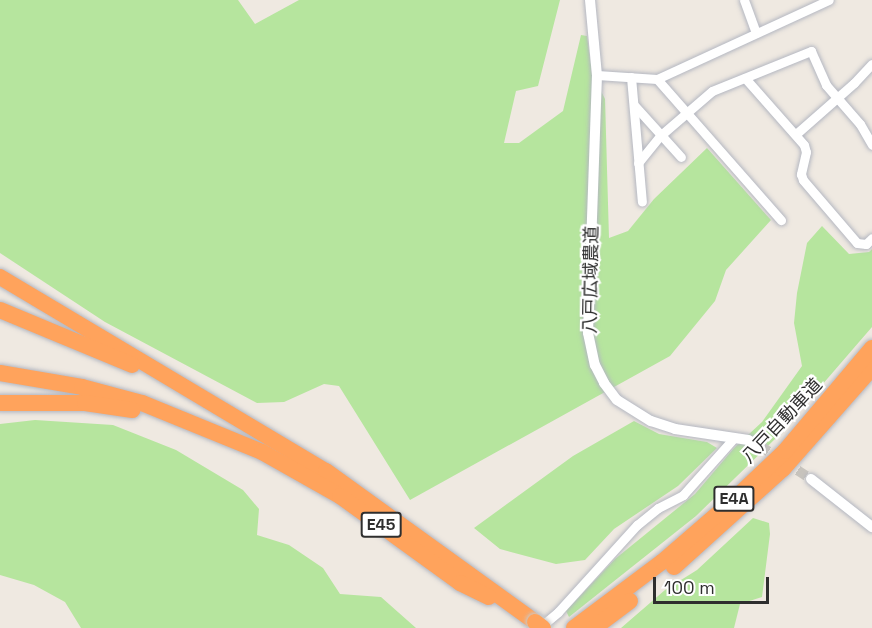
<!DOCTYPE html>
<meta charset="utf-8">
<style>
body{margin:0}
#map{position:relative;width:872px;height:628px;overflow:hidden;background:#efe9e1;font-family:"Space Grotesk","Noto Sans JP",sans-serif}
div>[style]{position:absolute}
.green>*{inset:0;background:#b6e59e}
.tertiary-tunnel>*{height:10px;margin-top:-5px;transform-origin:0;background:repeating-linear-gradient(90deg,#c8c4bd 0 10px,transparent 0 15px)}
.roads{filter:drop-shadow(0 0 2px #b4b7c1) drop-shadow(0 0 2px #b4b7c1)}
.minor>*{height:9px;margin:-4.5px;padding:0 4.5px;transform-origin:4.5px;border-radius:4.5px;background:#fff}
.tertiary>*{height:10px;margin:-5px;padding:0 5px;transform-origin:5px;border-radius:5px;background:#fff}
.motorway>*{height:16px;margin:-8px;padding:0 8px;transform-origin:8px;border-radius:8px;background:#ffa35c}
.bridges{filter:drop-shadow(0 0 2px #c9c9c9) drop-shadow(0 0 2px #c9c9c9)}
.motorway-bridge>*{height:16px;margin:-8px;padding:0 8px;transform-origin:8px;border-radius:8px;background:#ffa35c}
span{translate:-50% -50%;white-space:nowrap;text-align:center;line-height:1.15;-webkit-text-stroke:4.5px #fff;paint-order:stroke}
.shield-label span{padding:2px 4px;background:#fff;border:2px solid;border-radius:4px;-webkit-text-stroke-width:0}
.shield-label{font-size:16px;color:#2e2e2e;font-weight:700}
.street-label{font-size:18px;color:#2e2e2e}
.scale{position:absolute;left:653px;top:577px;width:116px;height:27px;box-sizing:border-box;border:3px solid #2e2e2e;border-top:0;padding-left:8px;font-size:18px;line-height:21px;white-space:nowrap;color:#2e2e2e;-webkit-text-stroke:4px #fff;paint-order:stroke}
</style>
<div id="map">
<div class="green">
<div style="clip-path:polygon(0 0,238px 0,255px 24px,299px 0,560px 0,538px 86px,516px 91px,504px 143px,519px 143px,563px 111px,581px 35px,587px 36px,592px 73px,605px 99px,609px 238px,628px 231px,654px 199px,707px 148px,771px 220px,726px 270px,715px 301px,670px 356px,410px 500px,339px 386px,324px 384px,284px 402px,257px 403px,105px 322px,0 253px)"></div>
<div style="clip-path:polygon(822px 226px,849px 254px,869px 252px,872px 249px,872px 327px,777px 437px,696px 516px,569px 617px,566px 611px,615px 559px,695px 494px,734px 448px,762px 422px,802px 366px,794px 323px,797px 293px,807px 243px)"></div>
<div style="clip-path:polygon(35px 420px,113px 425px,176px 450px,243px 490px,259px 509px,257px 535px,289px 545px,323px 568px,340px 594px,381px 597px,416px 628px,81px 628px,65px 602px,34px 585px,0 575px,0 424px)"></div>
<div style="clip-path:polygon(634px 421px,659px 434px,707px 442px,717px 448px,678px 486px,614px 529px,585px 560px,556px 564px,500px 549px,474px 528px,573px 456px)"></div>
<div style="clip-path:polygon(753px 518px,769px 523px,770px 534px,762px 597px,740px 604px,734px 628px,621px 628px,665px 590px,697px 570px)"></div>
</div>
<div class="tertiary-tunnel">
<div style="left:760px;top:446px;width:61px;rotate:32.9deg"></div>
</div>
<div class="roads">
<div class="minor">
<div style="left:744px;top:0;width:35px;rotate:70deg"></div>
<div style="left:597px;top:75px;width:60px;rotate:3.8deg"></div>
<div style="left:657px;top:79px;width:189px;rotate:-24.7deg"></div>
<div style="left:631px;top:77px;width:125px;rotate:85deg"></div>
<div style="left:745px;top:78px;width:89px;rotate:48.6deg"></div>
<div style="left:804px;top:145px;width:7px;rotate:74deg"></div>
<div style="left:806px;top:152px;width:23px;rotate:103deg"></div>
<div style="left:801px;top:174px;width:6px;rotate:72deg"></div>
<div style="left:803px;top:180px;width:83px;rotate:49.4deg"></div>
<div style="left:857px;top:243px;width:9px;rotate:6deg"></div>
<div style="left:866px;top:244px;width:8px;rotate:-45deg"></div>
<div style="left:657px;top:79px;width:188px;rotate:48.7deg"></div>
<div style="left:634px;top:105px;width:70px;rotate:47.9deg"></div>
<div style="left:796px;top:134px;width:77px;rotate:-41.3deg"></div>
<div style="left:854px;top:83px;width:26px;rotate:-47deg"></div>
<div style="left:638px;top:163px;width:36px;rotate:-51deg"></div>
<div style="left:661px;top:135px;width:67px;rotate:-40.8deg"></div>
<div style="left:712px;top:91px;width:107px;rotate:-22deg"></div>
<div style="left:811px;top:51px;width:37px;rotate:66deg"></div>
<div style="left:826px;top:85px;width:52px;rotate:48.9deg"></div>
<div style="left:860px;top:124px;width:24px;rotate:60deg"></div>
<div style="left:539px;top:628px;width:25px;rotate:-40deg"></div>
<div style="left:558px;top:612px;width:118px;rotate:-47.8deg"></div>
<div style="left:637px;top:525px;width:27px;rotate:-39deg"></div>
<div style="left:658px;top:508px;width:28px;rotate:-27deg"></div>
<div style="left:683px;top:495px;width:76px;rotate:-48.2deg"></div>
</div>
<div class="tertiary">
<div style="left:590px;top:0;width:75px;rotate:84.7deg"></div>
<div style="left:597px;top:75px;width:258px;rotate:92deg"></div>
<div style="left:588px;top:333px;width:33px;rotate:78deg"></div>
<div style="left:595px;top:365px;width:20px;rotate:63deg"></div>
<div style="left:604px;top:383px;width:21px;rotate:53deg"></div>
<div style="left:617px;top:400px;width:40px;rotate:32deg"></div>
<div style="left:651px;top:421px;width:25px;rotate:18deg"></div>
<div style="left:675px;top:429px;width:74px;rotate:8.6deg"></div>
<div style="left:748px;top:440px;width:13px;rotate:27deg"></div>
<div style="left:811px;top:479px;width:78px;rotate:38.2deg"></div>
</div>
<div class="motorway">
<div style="left:0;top:277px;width:379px;rotate:30.8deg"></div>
<div style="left:326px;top:471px;width:258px;rotate:35.8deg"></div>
<div style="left:0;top:310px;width:143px;rotate:22.6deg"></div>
<div style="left:0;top:373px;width:83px;rotate:9.7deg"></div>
<div style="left:82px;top:387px;width:62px;rotate:14.9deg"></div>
<div style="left:142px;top:403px;width:130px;rotate:22.2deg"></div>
<div style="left:262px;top:452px;width:90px;rotate:29.4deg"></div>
<div style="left:340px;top:496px;width:148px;rotate:35.9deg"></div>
<div style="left:460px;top:583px;width:32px;rotate:26deg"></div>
<div style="left:0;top:403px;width:85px"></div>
<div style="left:85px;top:403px;width:48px;rotate:8.5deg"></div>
<div style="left:674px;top:567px;width:147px;rotate:-42deg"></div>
<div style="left:783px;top:469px;width:135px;rotate:-48.6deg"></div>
<div style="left:574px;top:628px;width:110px;rotate:-36.9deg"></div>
<div style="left:662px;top:562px;width:89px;rotate:-40.9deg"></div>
<div style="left:729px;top:504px;width:77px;rotate:-43.4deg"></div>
<div style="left:785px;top:451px;width:135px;rotate:-49.8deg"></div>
<div style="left:594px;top:628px;width:45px;rotate:-36.9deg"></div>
</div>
</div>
<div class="bridges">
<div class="motorway-bridge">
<div style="left:535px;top:622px;width:10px;rotate:37deg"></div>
</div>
</div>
<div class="shield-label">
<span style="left:734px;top:499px">E4A</span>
<span style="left:381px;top:525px">E45</span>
</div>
<div class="street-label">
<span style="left:591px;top:280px;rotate:-89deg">八戸広域農道</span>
<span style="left:782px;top:421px;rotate:-47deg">八戸自動車道</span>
</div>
<div class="scale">100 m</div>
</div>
